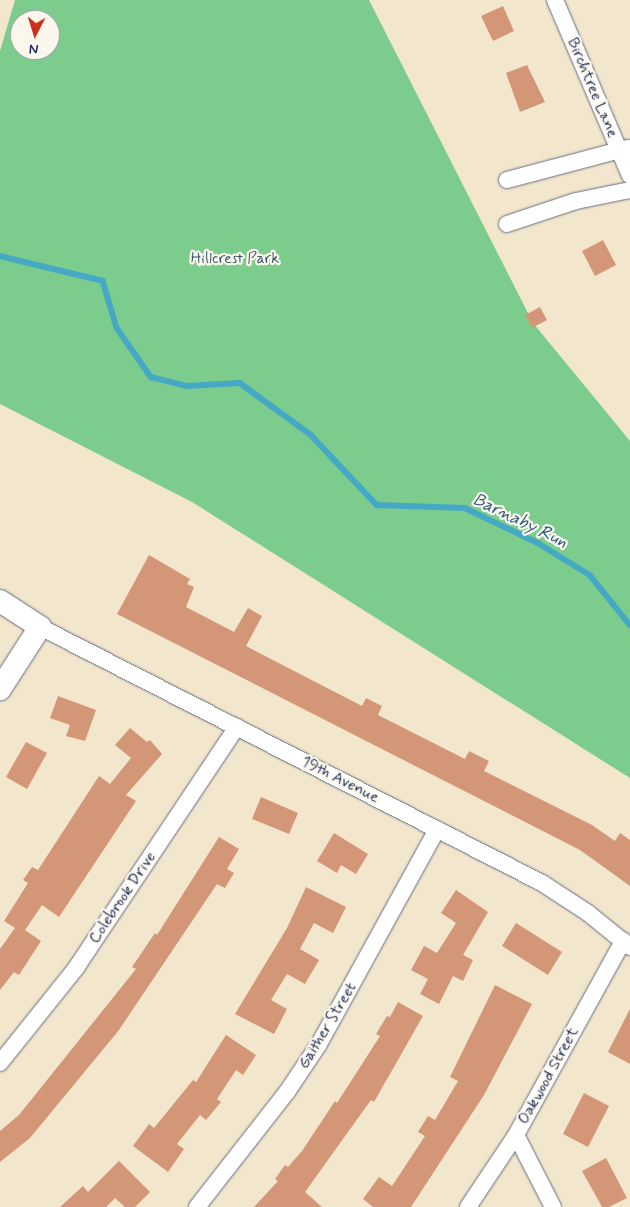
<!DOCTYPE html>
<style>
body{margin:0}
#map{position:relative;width:630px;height:1207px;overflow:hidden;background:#f2e6cc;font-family:Mynerve,sans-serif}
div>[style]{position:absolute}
.green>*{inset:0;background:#7ccc8d}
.stream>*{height:5.5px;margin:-2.75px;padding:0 2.75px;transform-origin:2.75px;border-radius:2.75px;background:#45a9c5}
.building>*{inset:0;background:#d39778}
.roads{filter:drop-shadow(0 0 1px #666f84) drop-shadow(0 0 1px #666f84)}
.street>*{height:16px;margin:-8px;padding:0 8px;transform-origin:8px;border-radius:8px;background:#fff}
.secondary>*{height:22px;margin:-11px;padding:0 11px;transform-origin:11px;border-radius:11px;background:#fff}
span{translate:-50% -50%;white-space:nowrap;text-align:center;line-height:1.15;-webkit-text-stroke:4.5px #fbf7ec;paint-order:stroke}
.street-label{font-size:16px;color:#1b2f5e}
.park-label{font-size:16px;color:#385e6c}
.water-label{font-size:18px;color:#2a5a82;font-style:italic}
.north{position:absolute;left:10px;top:10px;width:50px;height:50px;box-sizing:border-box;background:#fbf7ec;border:1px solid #a1a7b3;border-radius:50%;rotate:185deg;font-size:14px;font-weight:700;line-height:20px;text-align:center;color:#1b2f5e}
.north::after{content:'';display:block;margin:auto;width:18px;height:22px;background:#c8321e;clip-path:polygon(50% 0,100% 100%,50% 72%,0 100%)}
</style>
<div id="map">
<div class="green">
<div style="clip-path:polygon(evenodd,15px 0,369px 0,533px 323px,630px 441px,630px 778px,192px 502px,0 404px,0 51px,15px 0,20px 20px,50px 20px,50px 50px,20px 50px,20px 20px)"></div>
</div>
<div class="stream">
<div style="left:0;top:256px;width:106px;rotate:13.6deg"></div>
<div style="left:103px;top:281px;width:49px;rotate:73.4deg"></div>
<div style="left:117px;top:328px;width:60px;rotate:55.2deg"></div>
<div style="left:151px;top:377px;width:37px;rotate:14deg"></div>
<div style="left:187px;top:386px;width:53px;rotate:-3.2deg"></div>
<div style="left:240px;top:383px;width:87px;rotate:36.1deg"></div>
<div style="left:310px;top:434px;width:98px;rotate:46.7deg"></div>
<div style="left:377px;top:505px;width:88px;rotate:2deg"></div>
<div style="left:465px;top:508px;width:81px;rotate:25.6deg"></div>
<div style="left:538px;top:543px;width:61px;rotate:31.6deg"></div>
<div style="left:590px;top:575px;width:64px;rotate:51.3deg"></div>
</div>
<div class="building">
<div style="clip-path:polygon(503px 6px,514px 31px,493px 41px,481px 16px)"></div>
<div style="clip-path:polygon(527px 65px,545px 102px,520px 112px,506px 73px)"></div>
<div style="clip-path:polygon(603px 240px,616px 265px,595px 276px,582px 251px)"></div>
<div style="clip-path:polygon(540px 307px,547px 320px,532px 328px,525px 315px)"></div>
<div style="clip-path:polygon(149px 555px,190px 579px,187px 584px,194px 587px,186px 607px,234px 632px,248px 608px,262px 616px,246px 646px,362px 706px,366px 698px,382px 706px,378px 715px,465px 759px,469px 751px,489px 761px,484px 771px,592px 825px,615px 841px,620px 833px,630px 840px,630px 886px,580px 850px,117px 614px)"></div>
<div style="clip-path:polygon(58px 696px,96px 710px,85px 741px,66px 736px,70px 725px,50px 718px)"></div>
<div style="clip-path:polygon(130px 728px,147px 742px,150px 740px,162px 754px,126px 795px,136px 801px,59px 917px,42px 905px,25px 930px,41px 941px,19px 975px,14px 972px,0 990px,0 949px,15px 928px,4px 921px,28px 883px,23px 880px,32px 867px,38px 870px,99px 776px,110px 784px,131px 758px,115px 745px)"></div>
<div style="clip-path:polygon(26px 742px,47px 753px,27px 789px,6px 777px)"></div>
<div style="clip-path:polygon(261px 797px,298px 813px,289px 834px,252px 819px)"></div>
<div style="clip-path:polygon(334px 833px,368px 854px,356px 874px,341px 865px,337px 873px,317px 861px)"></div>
<div style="clip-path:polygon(219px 837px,239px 849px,227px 869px,234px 873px,225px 888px,217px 884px,119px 1030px,30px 1138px,0 1162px,0 1131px,19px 1115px,136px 969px,132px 967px,155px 933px,157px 935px)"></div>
<div style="clip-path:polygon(306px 887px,346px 907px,333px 933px,314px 923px,300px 949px,319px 960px,305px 984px,287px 974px,271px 1000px,287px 1009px,274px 1034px,235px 1014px,287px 928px)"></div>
<div style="clip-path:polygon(456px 890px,488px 912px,463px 955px,473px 960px,463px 981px,453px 976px,439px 1004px,420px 994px,428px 979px,411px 970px,424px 946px,437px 953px,456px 923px,441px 913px)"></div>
<div style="clip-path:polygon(516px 923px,562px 952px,548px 975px,502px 946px)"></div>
<div style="clip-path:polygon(495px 985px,532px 1004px,484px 1095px,411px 1207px,373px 1207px,363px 1199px,379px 1177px,392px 1186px,425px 1136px,418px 1132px,428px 1116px,435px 1120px,458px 1081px,450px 1077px)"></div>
<div style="clip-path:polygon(398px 1002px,423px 1016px,374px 1102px,371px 1100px,305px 1192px,322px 1207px,254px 1207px,278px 1181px,275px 1179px,285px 1165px,288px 1167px,302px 1151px,335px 1101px,337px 1103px,380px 1036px,376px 1034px,387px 1016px,390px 1017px)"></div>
<div style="clip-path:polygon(630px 1009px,630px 1064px,608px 1052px)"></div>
<div style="clip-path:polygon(226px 1035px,256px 1055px,243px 1075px,236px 1070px,217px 1099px,221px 1102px,206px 1120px,200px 1115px,177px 1144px,184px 1149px,168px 1172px,133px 1146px,149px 1124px,154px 1128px,193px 1080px,196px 1082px)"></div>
<div style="clip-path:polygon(584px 1093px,609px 1106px,588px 1147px,563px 1134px)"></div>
<div style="clip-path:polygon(606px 1158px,627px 1198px,609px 1207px,602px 1207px,582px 1171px)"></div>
<div style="clip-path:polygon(119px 1161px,150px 1192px,135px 1207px,125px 1207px,115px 1198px,106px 1207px,60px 1207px,83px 1186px,88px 1192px)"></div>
</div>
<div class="roads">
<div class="street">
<div style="left:555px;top:0;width:191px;rotate:66.9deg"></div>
<div style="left:507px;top:180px;width:125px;rotate:-14.8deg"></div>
<div style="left:507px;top:224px;width:73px;rotate:-18.4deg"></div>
<div style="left:576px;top:201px;width:55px;rotate:-11.5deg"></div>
<div style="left:40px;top:627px;width:564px;rotate:27.02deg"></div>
<div style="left:542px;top:883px;width:55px;rotate:33.1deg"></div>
<div style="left:588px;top:913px;width:54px;rotate:39deg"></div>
<div style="left:0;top:1063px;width:122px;rotate:-51.3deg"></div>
<div style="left:76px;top:968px;width:290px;rotate:-56.3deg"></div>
<div style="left:516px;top:1135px;width:81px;rotate:62.8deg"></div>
<div style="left:197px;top:1207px;width:146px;rotate:-52deg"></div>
<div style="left:287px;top:1092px;width:58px;rotate:-56.3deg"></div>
<div style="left:319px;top:1044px;width:245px;rotate:-61.2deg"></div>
<div style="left:468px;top:1207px;width:87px;rotate:-56.3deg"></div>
<div style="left:516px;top:1135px;width:222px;rotate:-61.1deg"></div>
</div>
<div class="secondary">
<div style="left:0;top:601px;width:48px;rotate:33deg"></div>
<div style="left:40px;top:627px;width:74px;rotate:122.8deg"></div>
</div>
</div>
<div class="street-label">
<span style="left:592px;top:88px;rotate:67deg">Birchtree Lane</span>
<span style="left:340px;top:780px;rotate:27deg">19th Avenue</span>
<span style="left:123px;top:898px;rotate:-56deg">Colebrook Drive</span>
<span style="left:328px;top:1026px;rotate:-59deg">Gaither Street</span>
<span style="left:549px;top:1076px;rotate:-61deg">Oakwood Street</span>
</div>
<div class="park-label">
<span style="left:235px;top:259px">Hillcrest Park</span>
</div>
<div class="water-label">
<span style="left:520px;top:521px;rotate:26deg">Barnaby Run</span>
</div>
<div class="north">N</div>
</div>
